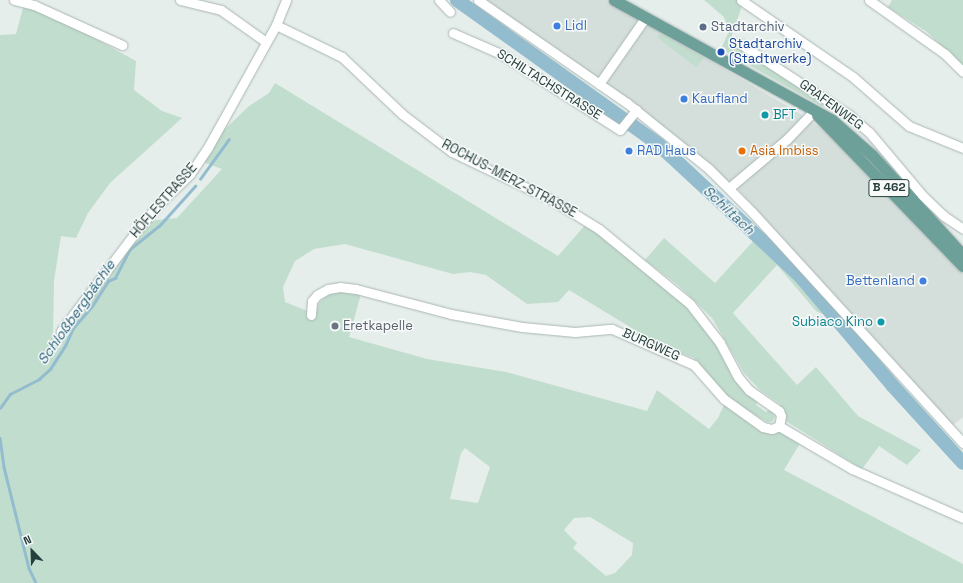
<!DOCTYPE html>
<meta charset="utf-8">
<style>
body{margin:0}
#map{position:relative;width:963px;height:583px;overflow:hidden;background:#e6eeec;font-family:"Space Grotesk",sans-serif}
div>[style]{position:absolute}
.built>*{inset:0;background:#d4dedb}
.green>*{inset:0;background:#c1ddcd}
.stream>*{height:2.5px;margin:-1.25px;padding:0 1.25px;transform-origin:1.25px;border-radius:1.25px;background:#93bdce}
.river>*{height:14px;margin:-7px;padding:0 7px;transform-origin:7px;border-radius:7px;background:#93bdce}
.roads{filter:drop-shadow(0 0 1px #a9b6b4) drop-shadow(0 0 1px #a9b6b4)}
.minor>*{height:9px;margin:-4.5px;padding:0 4.5px;transform-origin:4.5px;border-radius:4.5px;background:#fff}
.major>*{height:11px;margin:-5.5px;padding:0 5.5px;transform-origin:5.5px;border-radius:5.5px;background:#6ea09a}
.dots>*{width:11px;height:11px;translate:-50% -50%;box-sizing:border-box;border:2px solid #f7faf9;border-radius:50%}
span{translate:-50% -50%;white-space:nowrap;text-align:center;line-height:1.15;-webkit-text-stroke:3px #f7faf9;paint-order:stroke}
.shield-label span{padding:1px 3px;background:#f7faf9;border:1px solid;border-radius:3px;-webkit-text-stroke-width:0}
.shield-label{font-size:12px;color:#263f3c;font-weight:700}
.shop-label{font-size:13px;color:#366cbe}
.left{translate:0 -50%;text-align:left}
.right{translate:-100% -50%;text-align:right}
.service-label{font-size:13px;color:#4e5e75}
.transit-label{font-size:13px;color:#164399}
.street-label{font-size:13px;color:#263f3c}
.culture-label{font-size:13px;color:#0d838f}
.food-label{font-size:13px;color:#c56008}
.worship-label{font-size:13px;color:#5b616d}
.water-label{font-size:14px;color:#245e78;font-style:italic}
.north{position:absolute;left:12px;top:531px;width:40px;height:40px;-webkit-text-stroke:3px #f7faf9;paint-order:stroke;rotate:337deg;font-size:11px;font-weight:700;line-height:16px;text-align:center;color:#263f3c}
.north::after{content:'';display:block;margin:auto;width:14px;height:18px;background:#263f3c;clip-path:polygon(50% 0,100% 100%,50% 72%,0 100%)}
</style>
<div id="map">
<div class="built">
<div style="clip-path:polygon(486px 0,606px 0,801px 114px,827px 133px,913px 217px,963px 273px,963px 417px,953px 425px,737px 188px,685px 146px)"></div>
</div>
<div class="green">
<div style="clip-path:polygon(704px 0,744px 0,730px 41px,827px 101px,823px 107px,721px 49px,729px 31px,724px 17px)"></div>
<div style="clip-path:polygon(892px 0,963px 0,963px 66px,927px 32px,888px 7px)"></div>
<div style="clip-path:polygon(evenodd,24px 4px,76px 28px,136px 61px,134px 90px,162px 111px,182px 118px,110px 183px,88px 213px,76px 238px,61px 236px,54px 281px,53px 334px,63px 335px,148px 221px,177px 218px,222px 169px,203px 162px,223px 131px,249px 106px,269px 93px,275px 83px,558px 256px,587px 223px,674px 292px,699px 318px,727px 362px,731px 375px,736px 382px,759px 400px,756px 405px,766px 412px,770px 408px,775px 417px,772px 422px,767px 422px,727px 398px,709px 382px,694px 358px,658px 344px,569px 290px,558px 302px,527px 304px,486px 275px,470px 272px,453px 274px,345px 244px,314px 249px,295px 261px,283px 287px,285px 302px,315px 314px,319px 303px,330px 292px,339px 291px,361px 294px,349px 337px,427px 359px,506px 372px,647px 411px,657px 390px,709px 429px,718px 418px,724px 405px,745px 416px,782px 429px,802px 440px,784px 470px,963px 564px,963px 583px,0 583px,0 35px,16px 34px,24px 4px,465px 448px,490px 467px,478px 503px,450px 499px,461px 453px,465px 448px,24px 4px,590px 517px,633px 543px,632px 555px,615px 573px,606px 576px,573px 548px,577px 543px,564px 530px,574px 518px,590px 517px)"></div>
<div style="clip-path:polygon(661px 34px,704px 58px,696px 67px,657px 37px)"></div>
<div style="clip-path:polygon(664px 238px,715px 283px,756px 238px,798px 279px,826px 312px,822px 314px,816px 311px,777px 265px,733px 313px,797px 385px,816px 367px,858px 416px,921px 450px,907px 465px,879px 446px,862px 469px,786px 421px,780px 404px,760px 390px,744px 373px,712px 318px,679px 286px,645px 260px)"></div>
</div>
<div class="stream">
<div style="left:200px;top:179px;width:49px;rotate:-54.1deg"></div>
<div style="left:0;top:408px;width:17px;rotate:-54deg"></div>
<div style="left:10px;top:394px;width:33px;rotate:-27deg"></div>
<div style="left:39px;top:379px;width:15px;rotate:-42deg"></div>
<div style="left:50px;top:369px;width:27px;rotate:-57deg"></div>
<div style="left:65px;top:346px;width:20px;rotate:-66deg"></div>
<div style="left:73px;top:328px;width:29px;rotate:-49deg"></div>
<div style="left:92px;top:306px;width:30px;rotate:-57deg"></div>
<div style="left:108px;top:281px;width:8px;rotate:-23deg"></div>
<div style="left:115px;top:278px;width:31px;rotate:-63deg"></div>
<div style="left:129px;top:250px;width:38px;rotate:-39deg"></div>
<div style="left:159px;top:226px;width:54px;rotate:-48deg"></div>
<div style="left:0;top:438px;width:29px;rotate:82deg"></div>
<div style="left:4px;top:467px;width:104px;rotate:76.1deg"></div>
<div style="left:29px;top:568px;width:17px;rotate:65deg"></div>
</div>
<div class="river">
<div style="left:457px;top:0;width:247px;rotate:35.6deg"></div>
<div style="left:658px;top:144px;width:194px;rotate:42.9deg"></div>
<div style="left:800px;top:276px;width:143px;rotate:49.8deg"></div>
<div style="left:892px;top:385px;width:105px;rotate:47.7deg"></div>
</div>
<div class="roads">
<div class="minor">
<div style="left:14px;top:0;width:21px;rotate:14deg"></div>
<div style="left:34px;top:5px;width:97px;rotate:24.4deg"></div>
<div style="left:180px;top:0;width:42px;rotate:13.7deg"></div>
<div style="left:221px;top:10px;width:55px;rotate:35.4deg"></div>
<div style="left:439px;top:0;width:16px;rotate:47deg"></div>
<div style="left:478px;top:0;width:181px;rotate:34.7deg"></div>
<div style="left:627px;top:103px;width:105px;rotate:38.8deg"></div>
<div style="left:709px;top:169px;width:61px;rotate:45deg"></div>
<div style="left:752px;top:212px;width:313px;rotate:47.6deg"></div>
<div style="left:741px;top:0;width:136px;rotate:34.5deg"></div>
<div style="left:853px;top:77px;width:74px;rotate:41.2deg"></div>
<div style="left:909px;top:126px;width:58px;rotate:22.2deg"></div>
<div style="left:869px;top:0;width:93px;rotate:35.4deg"></div>
<div style="left:945px;top:54px;width:25px;rotate:45deg"></div>
<div style="left:276px;top:25px;width:73px;rotate:25.9deg"></div>
<div style="left:342px;top:57px;width:83px;rotate:43.5deg"></div>
<div style="left:402px;top:114px;width:63px;rotate:37.2deg"></div>
<div style="left:452px;top:152px;width:111px;rotate:25.6deg"></div>
<div style="left:552px;top:200px;width:55px;rotate:31.7deg"></div>
<div style="left:599px;top:229px;width:118px;rotate:39.5deg"></div>
<div style="left:690px;top:304px;width:49px;rotate:52.4deg"></div>
<div style="left:720px;top:343px;width:38px;rotate:62deg"></div>
<div style="left:738px;top:377px;width:17px;rotate:50deg"></div>
<div style="left:749px;top:390px;width:37px;rotate:35deg"></div>
<div style="left:779px;top:411px;width:5px;rotate:68deg"></div>
<div style="left:781px;top:416px;width:10px;rotate:101deg"></div>
<div style="left:453px;top:33px;width:52px;rotate:23.6deg"></div>
<div style="left:501px;top:54px;width:141px;rotate:32.6deg"></div>
<div style="left:620px;top:130px;width:26px;rotate:-51deg"></div>
<div style="left:739px;top:43px;width:130px;rotate:33.1deg"></div>
<div style="left:848px;top:114px;width:28px;rotate:41deg"></div>
<div style="left:869px;top:132px;width:82px;rotate:49.9deg"></div>
<div style="left:922px;top:195px;width:30px;rotate:44deg"></div>
<div style="left:944px;top:216px;width:23px;rotate:34deg"></div>
<div style="left:599px;top:84px;width:80px;rotate:-55.1deg"></div>
<div style="left:729px;top:188px;width:76px;rotate:-40.2deg"></div>
<div style="left:787px;top:139px;width:39px;rotate:-46deg"></div>
<div style="left:311px;top:315px;width:14px;rotate:-86deg"></div>
<div style="left:312px;top:301px;width:8px;rotate:-50deg"></div>
<div style="left:317px;top:295px;width:13px;rotate:-29deg"></div>
<div style="left:328px;top:289px;width:12px;rotate:-9deg"></div>
<div style="left:340px;top:287px;width:16px;rotate:7deg"></div>
<div style="left:356px;top:289px;width:98px;rotate:14.7deg"></div>
<div style="left:451px;top:314px;width:72px;rotate:10.4deg"></div>
<div style="left:522px;top:327px;width:53px;rotate:5.4deg"></div>
<div style="left:575px;top:332px;width:37px;rotate:-5deg"></div>
<div style="left:612px;top:329px;width:90px;rotate:23.7deg"></div>
<div style="left:694px;top:365px;width:45px;rotate:48.6deg"></div>
<div style="left:724px;top:399px;width:48px;rotate:35.7deg"></div>
<div style="left:763px;top:427px;width:9px;rotate:13deg"></div>
<div style="left:772px;top:429px;width:8px;rotate:-23deg"></div>
<div style="left:61px;top:331px;width:126px;rotate:-53deg"></div>
<div style="left:137px;top:230px;width:35px;rotate:-50deg"></div>
<div style="left:160px;top:203px;width:42px;rotate:-44deg"></div>
<div style="left:190px;top:174px;width:30px;rotate:-56deg"></div>
<div style="left:207px;top:149px;width:142px;rotate:-60.9deg"></div>
<div style="left:276px;top:25px;width:27px;rotate:-68deg"></div>
<div style="left:779px;top:426px;width:85px;rotate:30.5deg"></div>
<div style="left:852px;top:469px;width:121px;rotate:23.8deg"></div>
</div>
<div class="major">
<div style="left:614px;top:0;width:249px;rotate:28.8deg"></div>
<div style="left:832px;top:120px;width:53px;rotate:41.2deg"></div>
<div style="left:872px;top:155px;width:135px;rotate:47.7deg"></div>
<div style="left:817px;top:115px;width:210px;rotate:46deg"></div>
</div>
</div>
<div class="dots">
<div style="left:557px;top:26px;background:#3f7fe0"></div>
<div style="left:703px;top:27px;background:#5c6f8a"></div>
<div style="left:721px;top:52px;background:#1a4fb4"></div>
<div style="left:684px;top:99px;background:#3f7fe0"></div>
<div style="left:765px;top:115px;background:#0f9aa8"></div>
<div style="left:629px;top:151px;background:#3f7fe0"></div>
<div style="left:742px;top:151px;background:#e8710a"></div>
<div style="left:923px;top:281px;background:#3f7fe0"></div>
<div style="left:881px;top:322px;background:#0f9aa8"></div>
<div style="left:335px;top:326px;background:#6b7280"></div>
</div>
<div class="shield-label">
<span style="left:889px;top:188px">B 462</span>
</div>
<div class="shop-label">
<span class="left" style="left:565px;top:26px">Lidl</span>
<span class="left" style="left:692px;top:99px">Kaufland</span>
<span class="left" style="left:637px;top:151px">RAD Haus</span>
<span class="right" style="left:915px;top:281px">Bettenland</span>
</div>
<div class="service-label">
<span class="left" style="left:711px;top:27px">Stadtarchiv</span>
</div>
<div class="transit-label">
<span class="left" style="left:729px;top:52px">Stadtarchiv<br>(Stadtwerke)</span>
</div>
<div class="street-label">
<span style="left:549px;top:85px;rotate:32deg">SCHILTACHSTRASSE</span>
<span style="left:831px;top:105px;rotate:36deg">GRAFENWEG</span>
<span style="left:509px;top:179px;rotate:28deg">ROCHUS-MERZ-STRASSE</span>
<span style="left:164px;top:201px;rotate:-49deg">HÖFLESTRASSE</span>
<span style="left:651px;top:345px;rotate:24deg">BURGWEG</span>
</div>
<div class="culture-label">
<span class="left" style="left:773px;top:115px">BFT</span>
<span class="right" style="left:873px;top:322px">Subiaco Kino</span>
</div>
<div class="food-label">
<span class="left" style="left:750px;top:151px">Asia Imbiss</span>
</div>
<div class="worship-label">
<span class="left" style="left:343px;top:326px">Eretkapelle</span>
</div>
<div class="water-label">
<span style="left:729px;top:210px;rotate:43deg">Schiltach</span>
<span style="left:76px;top:312px;rotate:-55deg">Schloßbergbächle</span>
</div>
<div class="north">N</div>
</div>
